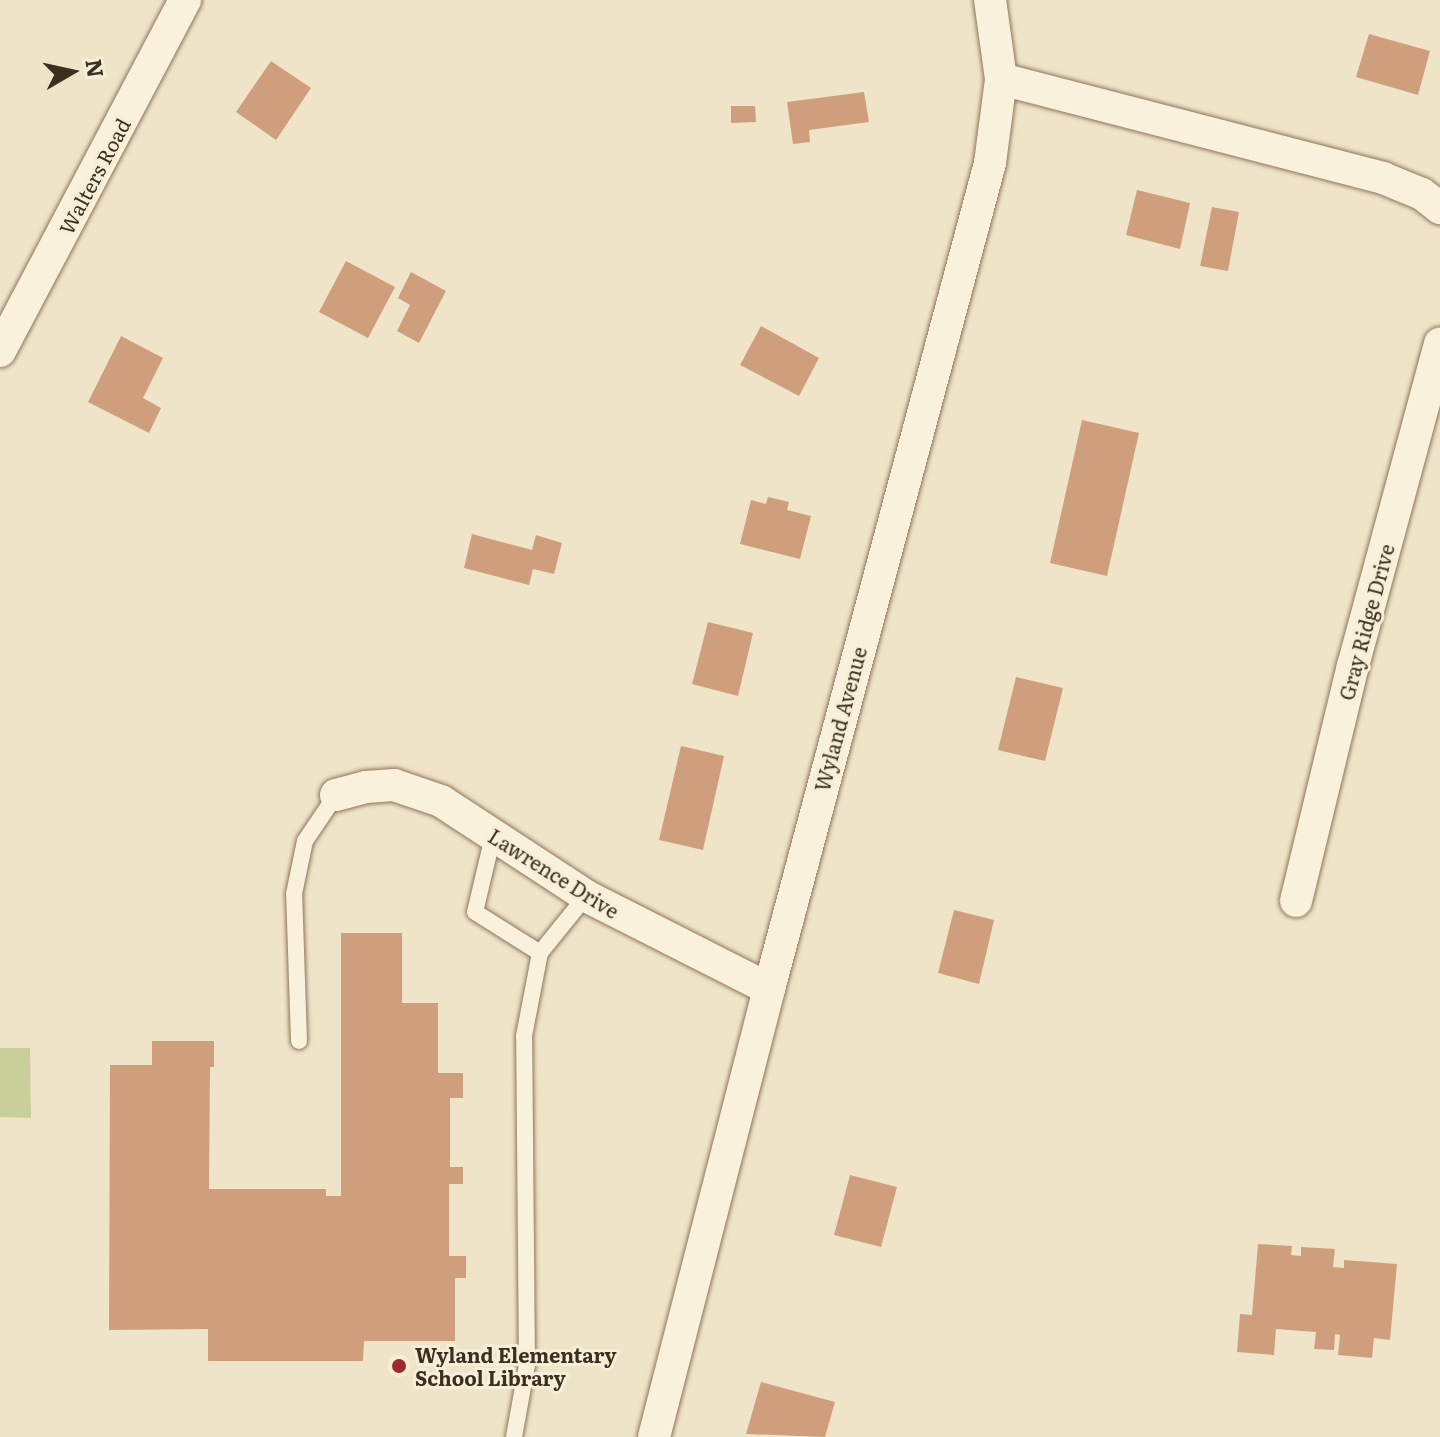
<!DOCTYPE html>
<style>
body{margin:0}
#map{position:relative;width:1440px;height:1437px;overflow:hidden;background:#f0e4c8;font-family:Literata,serif}
div>[style]{position:absolute}
.green>*{inset:0;background:#c9cf9b}
.building>*{inset:0;background:#cf9f7d}
.roads{filter:drop-shadow(0 0 2px #8d765c) drop-shadow(0 0 2px #8d765c)}
.lane>*{height:16px;margin:-8px;padding:0 8px;transform-origin:8px;border-radius:8px;background:#faf1dc}
.street>*{height:32px;margin:-16px;padding:0 16px;transform-origin:16px;border-radius:16px;background:#faf1dc}
.dots>*{width:22px;height:22px;translate:-50% -50%;box-sizing:border-box;border:4px solid #f7eed8;border-radius:50%}
span{translate:-50% -50%;white-space:nowrap;text-align:center;line-height:1.15;-webkit-text-stroke:6px #f7eed8;paint-order:stroke}
.street-label{font-size:20px;color:#3d2e20}
.poi-label{font-size:20px;color:#3d2e20;font-weight:700}
.left{translate:0 -50%;text-align:left}
.north{position:absolute;left:32px;top:32px;width:80px;height:80px;-webkit-text-stroke:6px #f7eed8;paint-order:stroke;rotate:81deg;font-size:22px;font-weight:700;line-height:32px;text-align:center;color:#3d2e20}
.north::after{content:'';display:block;margin:auto;width:28px;height:36px;background:#3d2e20;clip-path:polygon(50% 0,100% 100%,50% 72%,0 100%)}
</style>
<div id="map">
<div class="green">
<div style="clip-path:polygon(0 1048px,30px 1048px,31px 1118px,0 1117px)"></div>
</div>
<div class="building">
<div style="clip-path:polygon(1369px 34px,1430px 51px,1418px 95px,1356px 77px)"></div>
<div style="clip-path:polygon(271px 61px,311px 88px,276px 140px,236px 112px)"></div>
<div style="clip-path:polygon(864px 92px,869px 122px,809px 130px,810px 142px,793px 144px,787px 102px)"></div>
<div style="clip-path:polygon(731px 106px,755px 106px,756px 122px,731px 123px)"></div>
<div style="clip-path:polygon(1137px 190px,1190px 203px,1180px 249px,1126px 235px)"></div>
<div style="clip-path:polygon(1212px 207px,1239px 212px,1228px 271px,1200px 266px)"></div>
<div style="clip-path:polygon(346px 261px,395px 287px,368px 338px,319px 312px)"></div>
<div style="clip-path:polygon(411px 272px,446px 291px,419px 343px,397px 331px,410px 305px,398px 298px)"></div>
<div style="clip-path:polygon(761px 326px,819px 358px,799px 396px,740px 365px)"></div>
<div style="clip-path:polygon(121px 336px,163px 358px,143px 398px,161px 408px,149px 433px,88px 402px)"></div>
<div style="clip-path:polygon(1082px 420px,1139px 433px,1107px 576px,1050px 563px)"></div>
<div style="clip-path:polygon(768px 497px,789px 502px,787px 510px,811px 516px,800px 559px,740px 544px,751px 500px,766px 504px)"></div>
<div style="clip-path:polygon(472px 534px,532px 550px,536px 535px,562px 543px,554px 574px,533px 569px,529px 585px,464px 568px)"></div>
<div style="clip-path:polygon(708px 622px,753px 633px,738px 696px,692px 684px)"></div>
<div style="clip-path:polygon(1016px 677px,1063px 688px,1045px 761px,998px 750px)"></div>
<div style="clip-path:polygon(681px 746px,724px 756px,703px 850px,659px 840px)"></div>
<div style="clip-path:polygon(954px 910px,994px 920px,979px 984px,938px 973px)"></div>
<div style="clip-path:polygon(341px 933px,402px 933px,402px 1003px,438px 1003px,438px 1073px,463px 1073px,463px 1098px,450px 1098px,450px 1167px,463px 1167px,463px 1184px,449px 1184px,449px 1256px,466px 1256px,466px 1278px,455px 1278px,455px 1341px,364px 1341px,363px 1361px,208px 1361px,208px 1329px,109px 1330px,110px 1065px,152px 1065px,152px 1041px,214px 1041px,214px 1067px,210px 1067px,209px 1189px,326px 1189px,326px 1196px,341px 1196px)"></div>
<div style="clip-path:polygon(850px 1175px,897px 1187px,881px 1247px,834px 1235px)"></div>
<div style="clip-path:polygon(1258px 1244px,1292px 1246px,1291px 1255px,1301px 1256px,1301px 1247px,1335px 1249px,1333px 1267px,1344px 1268px,1344px 1260px,1397px 1264px,1390px 1340px,1374px 1338px,1372px 1358px,1338px 1355px,1340px 1335px,1335px 1334px,1334px 1350px,1314px 1349px,1316px 1332px,1276px 1329px,1274px 1355px,1237px 1352px,1240px 1314px,1252px 1315px)"></div>
<div style="clip-path:polygon(761px 1382px,835px 1402px,825px 1437px,746px 1434px)"></div>
</div>
<div class="roads">
<div class="lane">
<div style="left:493px;top:836px;width:78px;rotate:103.3deg"></div>
<div style="left:475px;top:912px;width:77px;rotate:32.2deg"></div>
<div style="left:299px;top:1041px;width:147px;rotate:-91.9deg"></div>
<div style="left:294px;top:894px;width:54px;rotate:-78.3deg"></div>
<div style="left:305px;top:841px;width:55px;rotate:-56deg"></div>
<div style="left:514px;top:1437px;width:73px;rotate:-79.8deg"></div>
<div style="left:527px;top:1365px;width:329px;rotate:-90.5deg"></div>
<div style="left:524px;top:1036px;width:85px;rotate:-79.1deg"></div>
<div style="left:540px;top:953px;width:73px;rotate:-51.1deg"></div>
</div>
<div class="street">
<div style="left:1001px;top:79px;width:395px;rotate:14.5deg"></div>
<div style="left:1383px;top:178px;width:42px;rotate:22.3deg"></div>
<div style="left:1422px;top:194px;width:23px;rotate:38deg"></div>
<div style="left:0;top:351px;width:397px;rotate:-62.2deg"></div>
<div style="left:336px;top:795px;width:31px;rotate:-15deg"></div>
<div style="left:366px;top:787px;width:28px;rotate:-4deg"></div>
<div style="left:394px;top:785px;width:50px;rotate:18.8deg"></div>
<div style="left:441px;top:801px;width:173px;rotate:33.2deg"></div>
<div style="left:586px;top:896px;width:205px;rotate:26.9deg"></div>
<div style="left:1296px;top:901px;width:242px;rotate:-76.4deg"></div>
<div style="left:1353px;top:666px;width:334px;rotate:-74.9deg"></div>
<div style="left:654px;top:1437px;width:463px;rotate:-75.6deg"></div>
<div style="left:769px;top:989px;width:855px;rotate:-75.02deg"></div>
<div style="left:990px;top:163px;width:85px;rotate:-82.5deg"></div>
<div style="left:1001px;top:79px;width:80px;rotate:-97.9deg"></div>
</div>
</div>
<div class="dots">
<div style="left:399px;top:1366px;background:#9e2a2b"></div>
</div>
<div class="street-label">
<span style="left:94px;top:176px;rotate:-62deg">Walters Road</span>
<span style="left:1366px;top:622px;rotate:-75deg">Gray Ridge Drive</span>
<span style="left:840px;top:719px;rotate:-75deg">Wyland Avenue</span>
<span style="left:554px;top:873px;rotate:32deg">Lawrence Drive</span>
</div>
<div class="poi-label">
<span class="left" style="left:415px;top:1366px">Wyland Elementary<br>School Library</span>
</div>
<div class="north">N</div>
</div>
